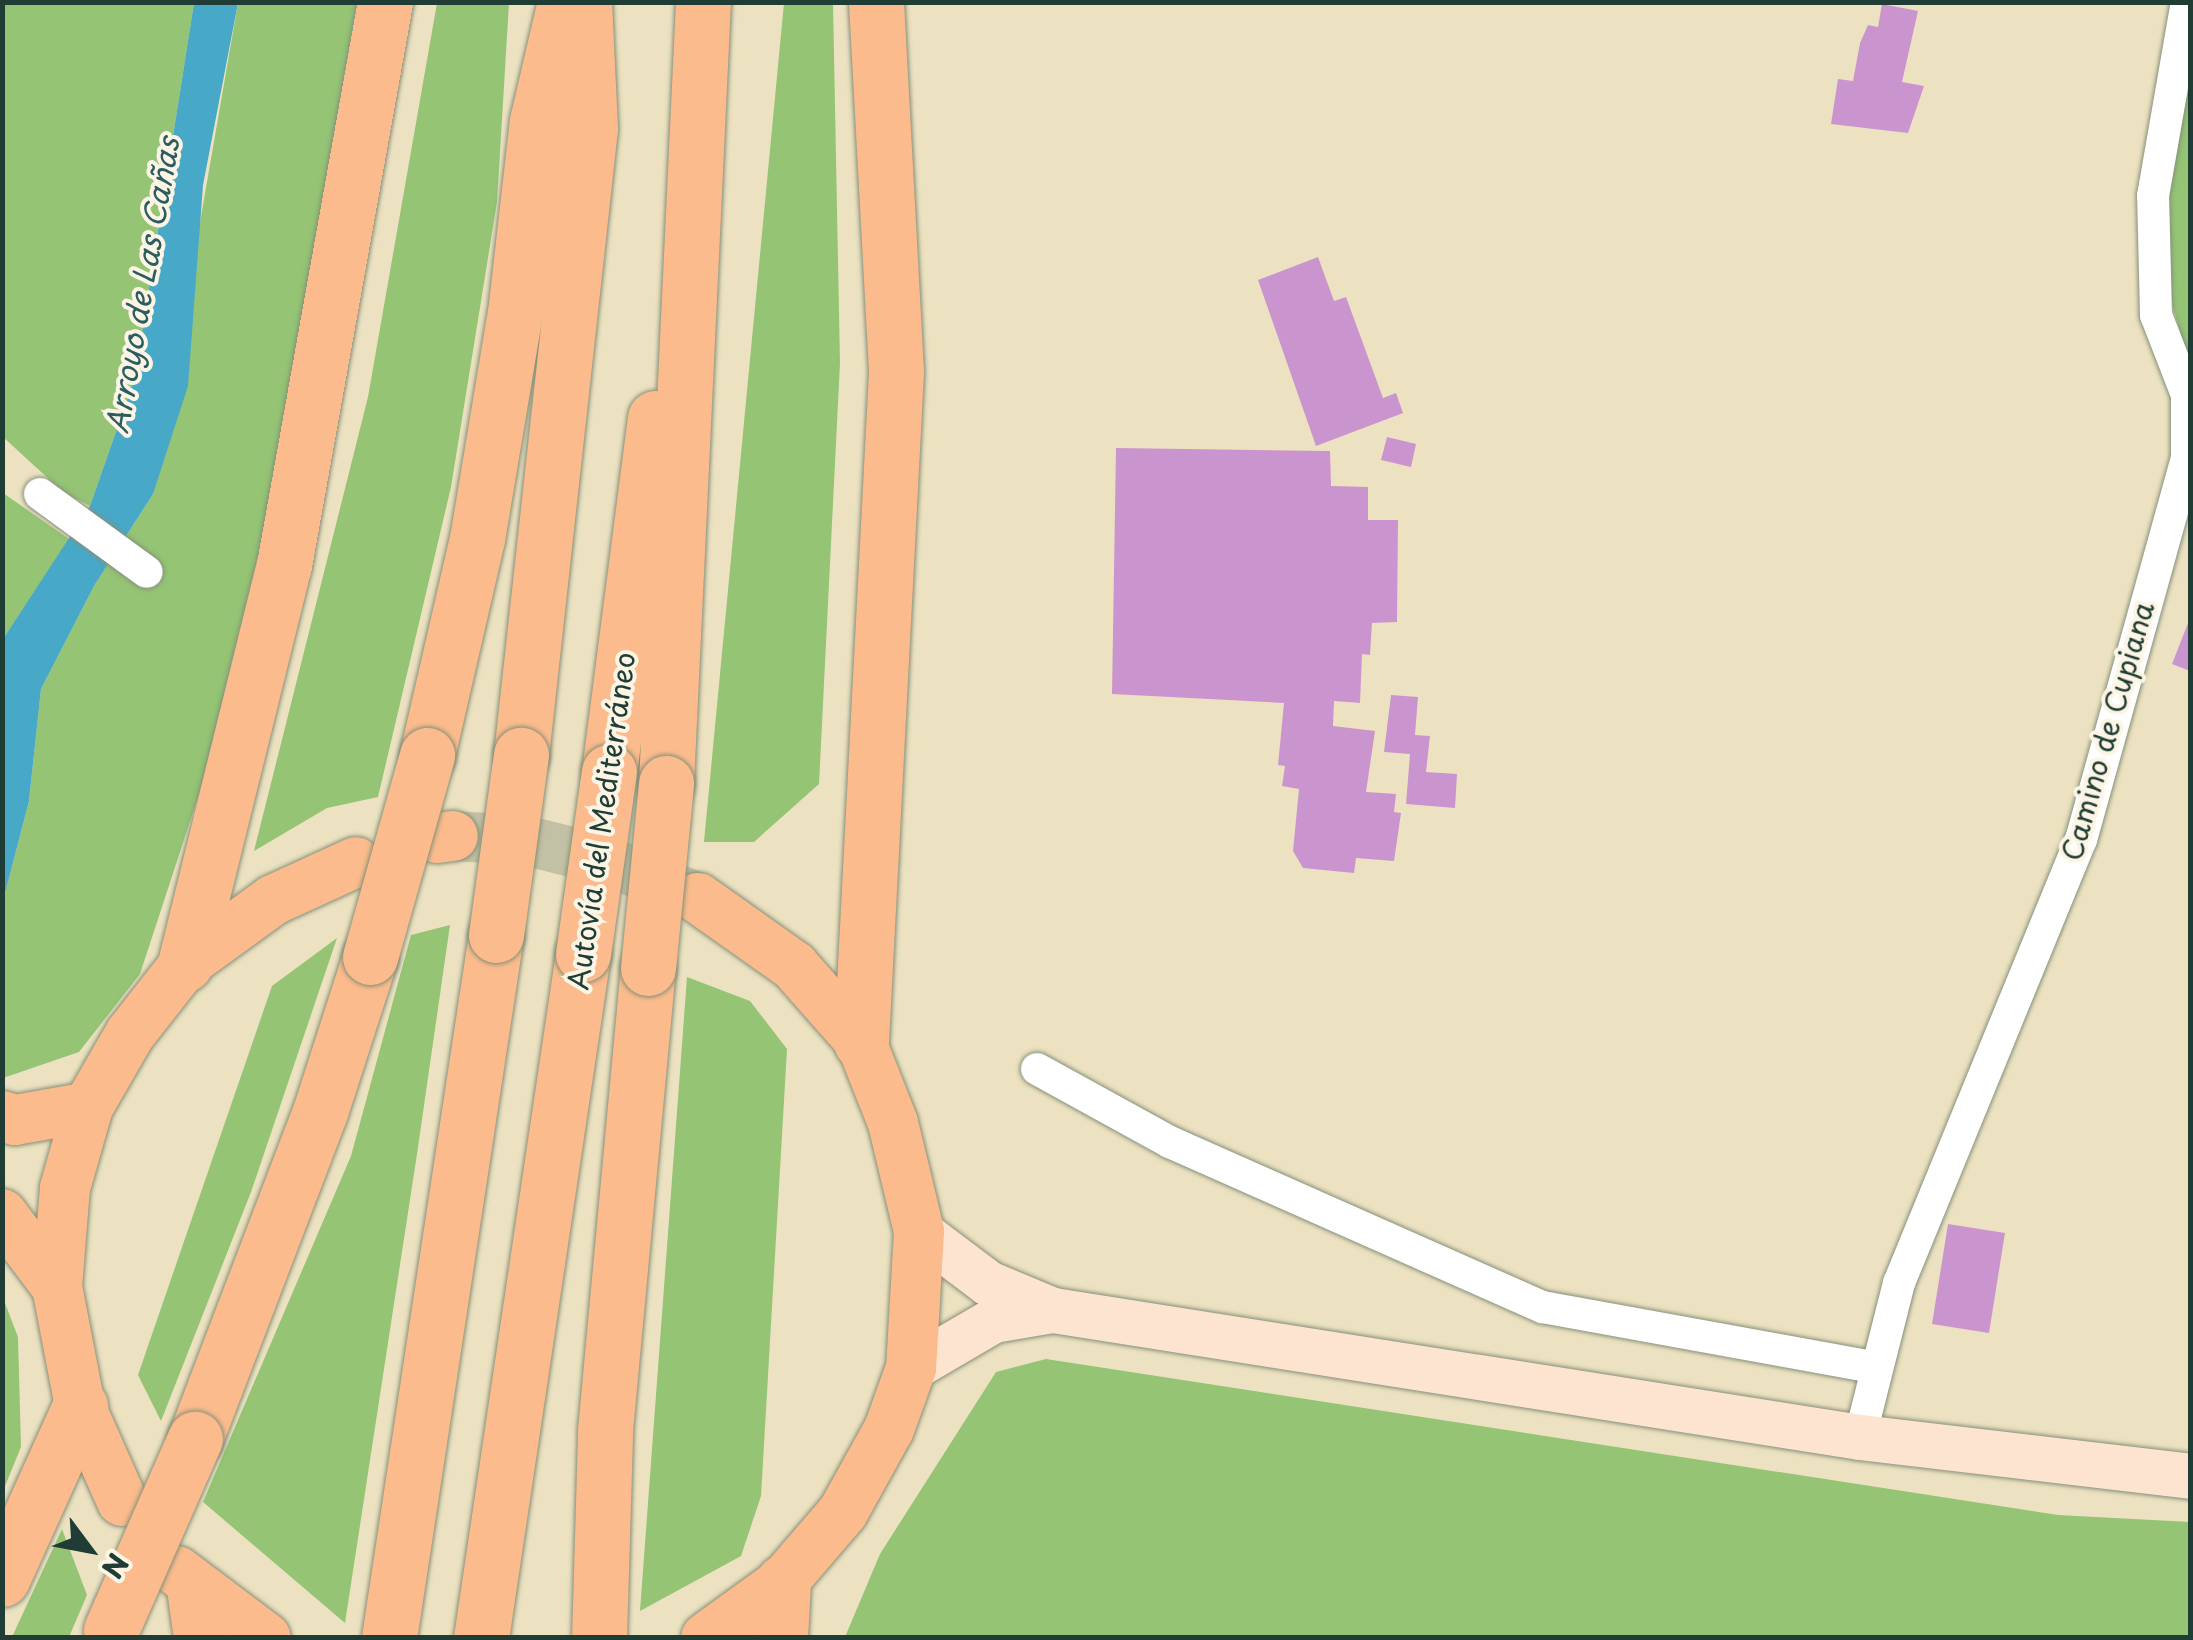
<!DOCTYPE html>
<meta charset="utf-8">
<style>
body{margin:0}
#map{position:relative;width:2193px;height:1640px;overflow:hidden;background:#ece2c1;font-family:"Playpen Sans",sans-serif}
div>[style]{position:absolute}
.green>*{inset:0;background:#94c474}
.water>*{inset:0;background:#48a8c7}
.building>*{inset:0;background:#ca95ce}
.primary-tunnel>*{height:50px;margin-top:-25px;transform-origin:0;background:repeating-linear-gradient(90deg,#c3c1a5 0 50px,transparent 0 75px)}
.roads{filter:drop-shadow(0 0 2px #86907a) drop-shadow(0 0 2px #86907a)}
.street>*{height:32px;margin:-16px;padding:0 16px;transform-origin:16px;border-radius:16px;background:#fff}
.secondary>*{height:45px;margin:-22.5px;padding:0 22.5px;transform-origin:22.5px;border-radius:22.5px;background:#fde4d1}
.primary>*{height:50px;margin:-25px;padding:0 25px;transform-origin:25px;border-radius:25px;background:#fbbb8c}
.highway>*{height:55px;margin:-27.5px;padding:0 27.5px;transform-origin:27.5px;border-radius:27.5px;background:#fbbb8c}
.bridges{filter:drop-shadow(0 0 2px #86907a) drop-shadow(0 0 2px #86907a)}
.highway-bridge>*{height:55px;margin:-27.5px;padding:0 27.5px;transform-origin:27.5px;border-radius:27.5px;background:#fbbb8c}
span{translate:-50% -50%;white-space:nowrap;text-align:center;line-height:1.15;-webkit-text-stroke:8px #fcf5e5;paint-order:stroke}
.street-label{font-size:28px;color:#1f3d34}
.water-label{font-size:30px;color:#2b5d60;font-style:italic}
.frame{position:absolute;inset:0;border:5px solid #1f3d34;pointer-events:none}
.north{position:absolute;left:40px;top:1500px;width:100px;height:100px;-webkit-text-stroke:8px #fcf5e5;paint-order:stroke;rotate:122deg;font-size:28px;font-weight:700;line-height:40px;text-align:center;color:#1f3d34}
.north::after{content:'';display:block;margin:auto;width:35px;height:45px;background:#1f3d34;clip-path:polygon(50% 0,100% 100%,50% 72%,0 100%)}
</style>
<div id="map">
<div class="green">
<div style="clip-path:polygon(3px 3px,194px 3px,135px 377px,90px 506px,64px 493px,3px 437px)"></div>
<div style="clip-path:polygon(238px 3px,357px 3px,242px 663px,140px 974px,79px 1052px,3px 1078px,3px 901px,29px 801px,41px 689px,94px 586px,153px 494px)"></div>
<div style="clip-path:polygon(437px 3px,509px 3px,497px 202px,451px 487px,378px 797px,327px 808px,254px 851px,368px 397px)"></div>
<div style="clip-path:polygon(784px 3px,833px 3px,840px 363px,819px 784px,754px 842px,704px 842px)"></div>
<div style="clip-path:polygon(2190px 61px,2190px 365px,2173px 307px,2163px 219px)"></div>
<div style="clip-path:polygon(3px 493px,69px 539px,3px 639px)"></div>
<div style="clip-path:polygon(450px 925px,417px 1154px,345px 1623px,203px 1502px,351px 1156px,411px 935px)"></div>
<div style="clip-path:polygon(337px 938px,251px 1192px,161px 1421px,138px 1375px,272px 986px)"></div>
<div style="clip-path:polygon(687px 977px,750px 1001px,787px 1049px,761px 1496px,741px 1556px,640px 1611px)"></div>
<div style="clip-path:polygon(3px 1298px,18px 1337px,21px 1447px,3px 1491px)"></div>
<div style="clip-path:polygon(1046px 1359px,2058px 1515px,2190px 1522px,2190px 1637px,845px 1637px,880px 1554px,996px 1372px)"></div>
<div style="clip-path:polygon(62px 1529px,87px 1595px,69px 1637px,12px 1637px)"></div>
</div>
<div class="water">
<div style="clip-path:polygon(194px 3px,238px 3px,203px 185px,188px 386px,153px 494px,94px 586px,41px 689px,29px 801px,3px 901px,3px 639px,90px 506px,135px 377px)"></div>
</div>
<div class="building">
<div style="clip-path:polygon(1882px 4px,1918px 11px,1902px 82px,1924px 86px,1908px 133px,1831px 124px,1838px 79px,1853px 81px,1860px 43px,1868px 25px,1878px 27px)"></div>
<div style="clip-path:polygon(1318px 257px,1334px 301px,1346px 297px,1383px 398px,1396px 393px,1403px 413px,1316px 446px,1258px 280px)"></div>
<div style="clip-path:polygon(1387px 437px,1416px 444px,1411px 467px,1381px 460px)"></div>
<div style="clip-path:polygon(1116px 448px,1330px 451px,1331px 486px,1368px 487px,1368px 520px,1398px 520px,1397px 622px,1372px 623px,1370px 655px,1362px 654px,1360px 703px,1334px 701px,1333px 726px,1375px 731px,1366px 792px,1396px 794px,1394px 812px,1401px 813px,1394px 861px,1356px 858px,1354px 873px,1303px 868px,1293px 851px,1299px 789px,1282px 786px,1285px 766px,1278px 765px,1284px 703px,1112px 694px)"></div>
<div style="clip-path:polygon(2190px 618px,2190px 671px,2172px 664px)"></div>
<div style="clip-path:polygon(1391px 695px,1418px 697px,1415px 735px,1430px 736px,1426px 772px,1457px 774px,1455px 808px,1406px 804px,1410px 754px,1384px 752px)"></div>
<div style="clip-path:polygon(1948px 1224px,2005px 1233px,1989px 1333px,1932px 1324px)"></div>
</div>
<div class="primary-tunnel">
<div style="left:453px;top:836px;width:71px;rotate:3.2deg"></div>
<div style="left:524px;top:840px;width:86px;rotate:14.2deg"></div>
<div style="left:607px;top:861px;width:94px;rotate:21.9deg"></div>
</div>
<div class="roads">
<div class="street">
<div style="left:40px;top:494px;width:132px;rotate:36.1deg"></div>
<div style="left:1037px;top:1069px;width:152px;rotate:28.8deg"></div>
<div style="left:1170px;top:1142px;width:408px;rotate:23.9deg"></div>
<div style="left:1543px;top:1307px;width:336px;rotate:10.3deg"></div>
<div style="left:1860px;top:1437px;width:159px;rotate:-75.8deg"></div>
<div style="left:1899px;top:1283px;width:479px;rotate:-67.7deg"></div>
<div style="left:2081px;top:840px;width:397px;rotate:-74.5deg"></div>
<div style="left:2187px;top:457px;width:62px;rotate:-90deg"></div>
<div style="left:2187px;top:395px;width:86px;rotate:-111.2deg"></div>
<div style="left:2156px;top:315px;width:119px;rotate:-91.4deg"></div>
<div style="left:2153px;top:196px;width:197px;rotate:-80.1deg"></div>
</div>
<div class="secondary">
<div style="left:919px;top:1231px;width:86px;rotate:37deg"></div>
<div style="left:988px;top:1283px;width:70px;rotate:22.6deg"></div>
<div style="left:1053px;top:1310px;width:817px;rotate:8.94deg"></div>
<div style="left:1860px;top:1437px;width:332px;rotate:6.7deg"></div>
<div style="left:911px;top:1368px;width:95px;rotate:-30.3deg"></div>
<div style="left:993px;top:1320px;width:61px;rotate:-9.5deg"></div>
</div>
<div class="primary">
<div style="left:437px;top:838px;width:16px;rotate:-7deg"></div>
<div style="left:698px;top:898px;width:118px;rotate:35.3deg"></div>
<div style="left:794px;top:966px;width:101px;rotate:48.6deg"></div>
<div style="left:861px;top:1042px;width:87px;rotate:68.4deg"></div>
<div style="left:893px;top:1123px;width:111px;rotate:76.5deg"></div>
<div style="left:919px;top:1231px;width:137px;rotate:93.3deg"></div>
<div style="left:911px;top:1368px;width:65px;rotate:109.8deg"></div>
<div style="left:889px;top:1429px;width:95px;rotate:119deg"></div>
<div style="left:843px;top:1512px;width:92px;rotate:130.6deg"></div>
<div style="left:783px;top:1582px;width:95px;rotate:144deg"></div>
<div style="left:2px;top:1116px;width:14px;rotate:17deg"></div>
<div style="left:15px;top:1120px;width:74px;rotate:-10.1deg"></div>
<div style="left:2px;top:1214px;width:91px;rotate:53deg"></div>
<div style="left:122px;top:1501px;width:104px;rotate:-113.9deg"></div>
<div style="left:80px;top:1406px;width:121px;rotate:-100.9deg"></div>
<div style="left:57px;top:1287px;width:99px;rotate:-85.4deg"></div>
<div style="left:65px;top:1188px;width:84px;rotate:-74.1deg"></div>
<div style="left:88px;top:1107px;width:84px;rotate:-60.1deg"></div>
<div style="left:130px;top:1034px;width:89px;rotate:-51.8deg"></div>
<div style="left:185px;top:964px;width:109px;rotate:-36deg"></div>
<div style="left:273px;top:900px;width:91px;rotate:-24.6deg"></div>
<div style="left:177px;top:1571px;width:111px;rotate:37deg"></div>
</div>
<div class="highway">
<div style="left:427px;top:755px;width:222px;rotate:-77deg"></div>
<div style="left:477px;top:539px;width:229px;rotate:-80.5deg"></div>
<div style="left:515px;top:313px;width:193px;rotate:-83.5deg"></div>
<div style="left:537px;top:121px;width:122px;rotate:-76.8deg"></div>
<div style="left:521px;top:755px;width:631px;rotate:-83.72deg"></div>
<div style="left:590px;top:128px;width:126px;rotate:-92.7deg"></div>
<div style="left:609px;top:772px;width:357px;rotate:-82.6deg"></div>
<div style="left:666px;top:783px;width:782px;rotate:-87.29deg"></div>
<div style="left:185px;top:964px;width:411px;rotate:-76.1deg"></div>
<div style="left:284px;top:565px;width:572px;rotate:-79.83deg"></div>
<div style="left:861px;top:1042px;width:672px;rotate:-87.01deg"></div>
<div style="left:896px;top:371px;width:370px;rotate:-93.1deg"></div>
<div style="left:195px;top:1439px;width:350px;rotate:-69.1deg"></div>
<div style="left:320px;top:1112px;width:163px;rotate:-72.1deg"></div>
<div style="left:2px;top:1579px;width:190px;rotate:-65.7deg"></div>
<div style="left:194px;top:1588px;width:50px;rotate:82deg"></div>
<div style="left:389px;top:1638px;width:711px;rotate:-81.35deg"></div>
<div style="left:481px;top:1638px;width:692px;rotate:-81.52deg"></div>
<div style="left:599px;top:1638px;width:208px;rotate:-88.3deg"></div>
<div style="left:605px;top:1430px;width:464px;rotate:-84.7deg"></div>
<div style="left:780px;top:1638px;width:56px;rotate:-86.9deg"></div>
</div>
</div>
<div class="bridges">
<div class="highway-bridge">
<div style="left:496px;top:935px;width:182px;rotate:-82.1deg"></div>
<div style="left:583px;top:954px;width:184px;rotate:-81.9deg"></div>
<div style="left:370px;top:957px;width:210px;rotate:-74.2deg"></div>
<div style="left:648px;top:968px;width:186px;rotate:-84.4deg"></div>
<div style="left:111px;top:1630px;width:209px;rotate:-66.3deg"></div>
</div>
</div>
<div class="street-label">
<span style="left:2107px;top:731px;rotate:-74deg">Camino de Cupiana</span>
<span style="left:601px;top:821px;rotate:-82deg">Autovía del Mediterráneo</span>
</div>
<div class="water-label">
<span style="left:142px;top:285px;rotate:-80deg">Arroyo de Las Cañas</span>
</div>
<div class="frame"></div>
<div class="north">N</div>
</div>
